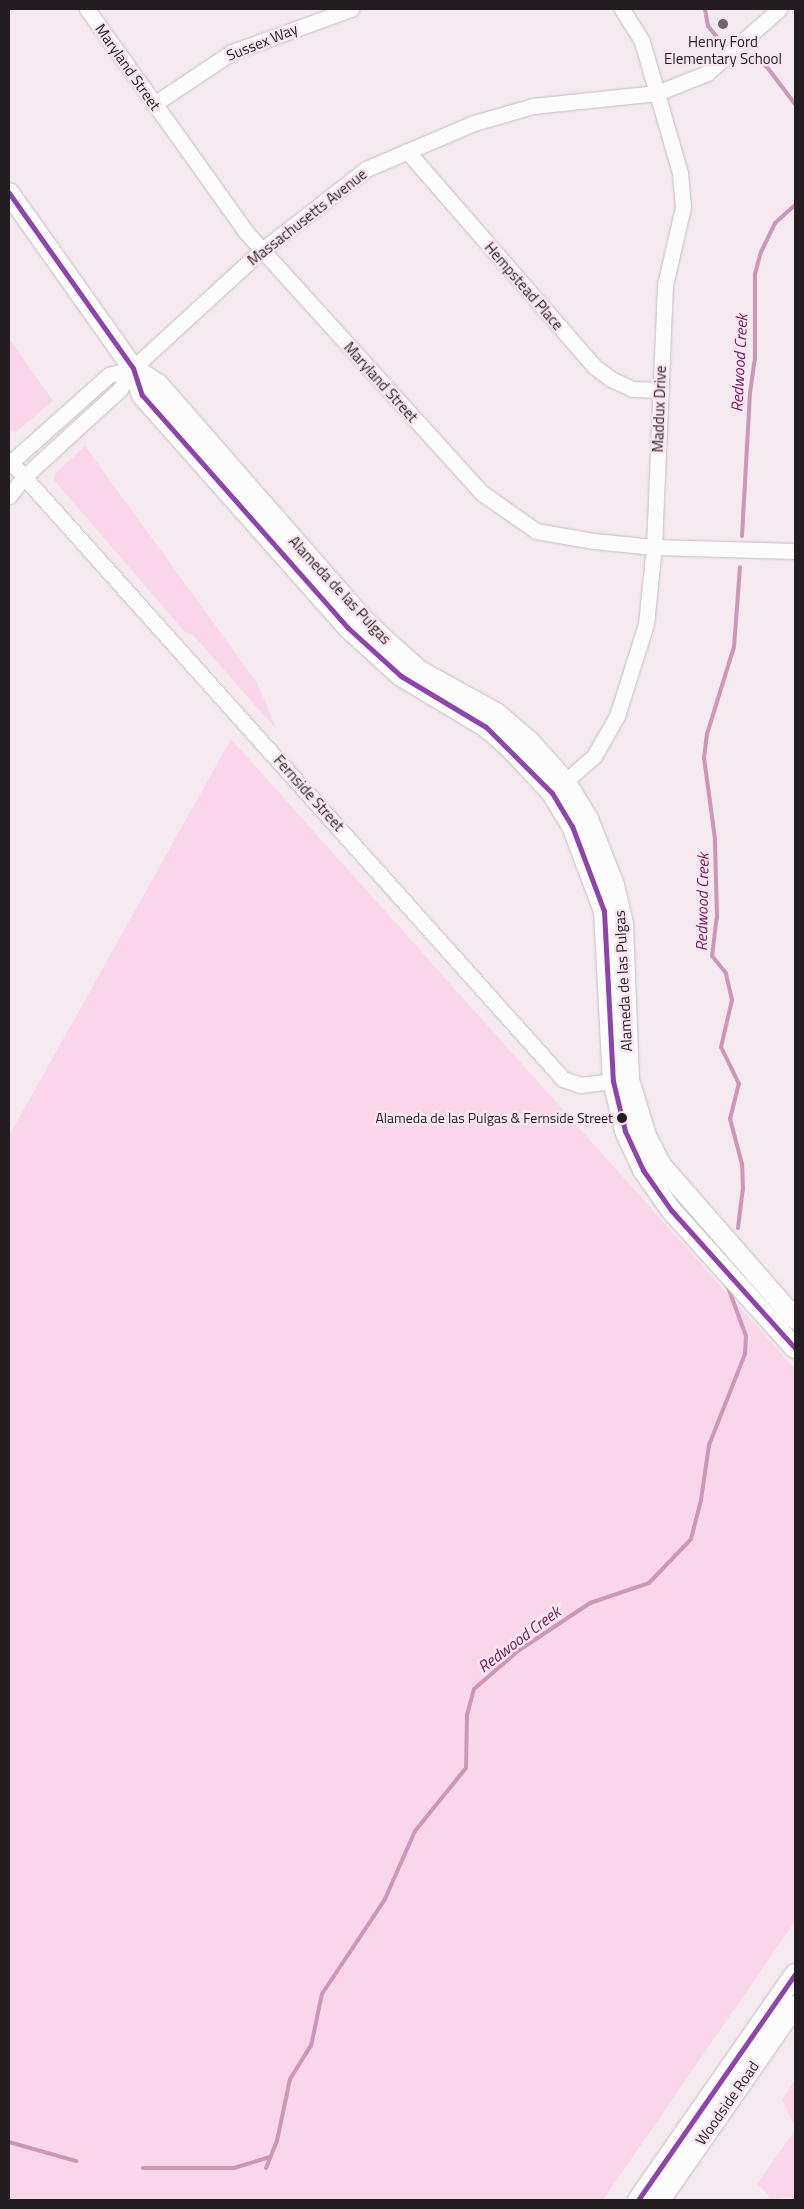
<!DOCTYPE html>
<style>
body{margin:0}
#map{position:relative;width:804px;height:2209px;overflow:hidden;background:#f4eaef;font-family:"Titillium Web",sans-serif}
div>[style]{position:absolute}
.green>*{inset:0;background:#fad6eb}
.stream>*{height:4px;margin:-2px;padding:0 2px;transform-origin:2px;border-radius:2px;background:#ce96b8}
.roads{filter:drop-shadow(0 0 1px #c6bfc2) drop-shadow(0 0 1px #c6bfc2)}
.minor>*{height:15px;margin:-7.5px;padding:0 7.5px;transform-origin:7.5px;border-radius:7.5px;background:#fdfcfd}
.major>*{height:20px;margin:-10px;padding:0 10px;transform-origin:10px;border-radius:10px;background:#fdfcfd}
.bus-1>*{height:5px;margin:-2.5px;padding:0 2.5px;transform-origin:2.5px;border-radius:2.5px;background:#8e44ad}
.dots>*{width:14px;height:14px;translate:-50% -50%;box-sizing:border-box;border:2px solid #f8e6f0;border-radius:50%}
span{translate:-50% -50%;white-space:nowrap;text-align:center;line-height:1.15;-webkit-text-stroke:5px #f8e6f0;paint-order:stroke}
.bus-label{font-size:14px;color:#231d21}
.right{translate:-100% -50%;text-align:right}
.poi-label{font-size:15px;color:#231d21}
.street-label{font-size:15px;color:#231d21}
.water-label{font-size:16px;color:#731859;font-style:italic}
.frame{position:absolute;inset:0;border:10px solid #231d21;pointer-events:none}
</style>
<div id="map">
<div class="green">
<div style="clip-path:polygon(9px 338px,53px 401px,16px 432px,9px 431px)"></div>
<div style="clip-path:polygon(85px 446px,257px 683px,277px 730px,194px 636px,184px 631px,54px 480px,55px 474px)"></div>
<div style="clip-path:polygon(231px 739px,795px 1369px,795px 1921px,603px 2200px,9px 2200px,9px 1136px)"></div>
<div style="clip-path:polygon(795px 2079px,795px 2126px,782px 2100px)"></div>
<div style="clip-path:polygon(795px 2130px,795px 2200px,791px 2197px,767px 2200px,769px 2195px,757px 2184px)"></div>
</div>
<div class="stream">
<div style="left:705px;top:9px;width:17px;rotate:80deg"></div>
<div style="left:708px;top:26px;width:14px;rotate:51deg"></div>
<div style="left:757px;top:60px;width:12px;rotate:35deg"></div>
<div style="left:767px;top:67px;width:46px;rotate:52.9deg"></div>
<div style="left:742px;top:536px;width:143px;rotate:-86.8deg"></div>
<div style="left:750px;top:393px;width:34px;rotate:-82deg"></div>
<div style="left:755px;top:359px;width:85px;rotate:-90deg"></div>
<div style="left:755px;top:274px;width:23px;rotate:-75deg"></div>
<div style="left:761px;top:252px;width:32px;rotate:-64deg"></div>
<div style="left:775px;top:223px;width:27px;rotate:-42deg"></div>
<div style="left:738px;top:1228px;width:38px;rotate:-83deg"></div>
<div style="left:743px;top:1190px;width:26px;rotate:-92deg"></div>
<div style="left:742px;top:1164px;width:47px;rotate:-104.9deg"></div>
<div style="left:730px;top:1119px;width:36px;rotate:-76deg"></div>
<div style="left:739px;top:1084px;width:41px;rotate:-115.9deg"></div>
<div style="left:721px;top:1047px;width:48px;rotate:-76.8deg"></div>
<div style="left:732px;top:1000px;width:28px;rotate:-103deg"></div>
<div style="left:726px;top:973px;width:22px;rotate:-129deg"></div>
<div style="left:712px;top:956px;width:38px;rotate:-83deg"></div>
<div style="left:717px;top:918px;width:79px;rotate:-91.5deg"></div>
<div style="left:715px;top:839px;width:82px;rotate:-97.7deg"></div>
<div style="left:704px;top:758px;width:24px;rotate:-83deg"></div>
<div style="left:707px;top:734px;width:91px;rotate:-72.8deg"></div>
<div style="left:734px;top:647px;width:80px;rotate:-85.7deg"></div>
<div style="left:9px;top:2142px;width:70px;rotate:15.8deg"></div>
<div style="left:143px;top:2168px;width:91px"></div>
<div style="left:234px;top:2168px;width:38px;rotate:-17deg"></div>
<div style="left:266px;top:2168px;width:29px;rotate:-68deg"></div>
<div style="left:277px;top:2141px;width:63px;rotate:-78.2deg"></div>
<div style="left:290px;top:2079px;width:39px;rotate:-58deg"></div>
<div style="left:311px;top:2046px;width:53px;rotate:-78.1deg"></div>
<div style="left:322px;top:1994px;width:114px;rotate:-56.4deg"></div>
<div style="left:385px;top:1899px;width:74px;rotate:-66.2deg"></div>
<div style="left:415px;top:1831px;width:81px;rotate:-51deg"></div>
<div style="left:466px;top:1768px;width:53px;rotate:-88.9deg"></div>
<div style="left:467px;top:1715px;width:27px;rotate:-75deg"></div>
<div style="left:474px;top:1689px;width:58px;rotate:-40.8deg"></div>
<div style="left:518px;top:1651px;width:87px;rotate:-33.7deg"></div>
<div style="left:590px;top:1603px;width:62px;rotate:-18.7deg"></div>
<div style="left:649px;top:1583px;width:61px;rotate:-46.3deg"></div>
<div style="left:691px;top:1539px;width:40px;rotate:-75.6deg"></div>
<div style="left:701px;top:1500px;width:56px;rotate:-81.7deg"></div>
<div style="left:709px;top:1445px;width:98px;rotate:-68.4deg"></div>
<div style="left:745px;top:1354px;width:18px;rotate:-87deg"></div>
<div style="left:746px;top:1336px;width:52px;rotate:-110.2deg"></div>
</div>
<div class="roads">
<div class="minor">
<div style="left:87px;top:9px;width:274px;rotate:54.5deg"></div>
<div style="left:246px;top:232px;width:352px;rotate:47.9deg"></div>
<div style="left:482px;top:493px;width:66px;rotate:35.1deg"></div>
<div style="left:536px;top:531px;width:59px;rotate:9.8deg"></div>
<div style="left:594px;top:541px;width:60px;rotate:5.7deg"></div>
<div style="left:654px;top:547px;width:141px;rotate:1.6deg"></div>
<div style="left:154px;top:104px;width:94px;rotate:-33.7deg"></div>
<div style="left:232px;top:52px;width:127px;rotate:-19.9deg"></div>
<div style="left:407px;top:151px;width:286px;rotate:49deg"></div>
<div style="left:595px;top:367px;width:20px;rotate:37deg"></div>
<div style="left:611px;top:379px;width:23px;rotate:25deg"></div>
<div style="left:632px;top:389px;width:28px;rotate:2deg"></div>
<div style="left:9px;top:460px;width:831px;rotate:48.17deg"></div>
<div style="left:563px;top:1079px;width:18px;rotate:19deg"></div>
<div style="left:580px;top:1085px;width:42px;rotate:-6.8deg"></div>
<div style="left:9px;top:464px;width:134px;rotate:-41.7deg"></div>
<div style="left:109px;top:375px;width:25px;rotate:-16deg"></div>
<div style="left:9px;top:496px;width:24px;rotate:-52deg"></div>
<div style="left:24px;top:477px;width:130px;rotate:-42.5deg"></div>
<div style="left:120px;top:389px;width:25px;rotate:-58deg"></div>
<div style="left:133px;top:368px;width:175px;rotate:-42.5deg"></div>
<div style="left:262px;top:250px;width:132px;rotate:-37.9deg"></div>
<div style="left:366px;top:169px;width:117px;rotate:-23.1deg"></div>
<div style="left:474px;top:123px;width:61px;rotate:-16.1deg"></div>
<div style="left:533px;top:106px;width:125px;rotate:-6deg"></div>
<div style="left:657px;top:93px;width:54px;rotate:-21.8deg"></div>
<div style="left:707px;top:73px;width:96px;rotate:-41.6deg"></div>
<div style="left:559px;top:787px;width:47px;rotate:-41.5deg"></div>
<div style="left:594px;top:756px;width:46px;rotate:-60.1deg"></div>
<div style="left:617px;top:716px;width:96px;rotate:-72.5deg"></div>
<div style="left:646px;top:624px;width:77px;rotate:-84.1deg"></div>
<div style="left:654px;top:547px;width:262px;rotate:-87.6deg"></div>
<div style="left:665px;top:285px;width:80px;rotate:-77deg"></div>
<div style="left:683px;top:207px;width:34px;rotate:-95deg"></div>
<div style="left:680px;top:173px;width:137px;rotate:-106.1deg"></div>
<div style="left:642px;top:41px;width:38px;rotate:-122deg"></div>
</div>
<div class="major">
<div style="left:9px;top:193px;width:214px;rotate:54.7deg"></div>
<div style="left:133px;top:368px;width:28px;rotate:72deg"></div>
<div style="left:142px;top:395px;width:310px;rotate:48.5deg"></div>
<div style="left:347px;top:627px;width:73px;rotate:42.2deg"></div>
<div style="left:401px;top:676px;width:99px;rotate:31deg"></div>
<div style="left:486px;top:727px;width:30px;rotate:41deg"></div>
<div style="left:509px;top:747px;width:63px;rotate:46.9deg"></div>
<div style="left:552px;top:793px;width:39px;rotate:59deg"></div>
<div style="left:572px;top:826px;width:91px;rotate:69.4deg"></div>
<div style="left:604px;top:911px;width:170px;rotate:87deg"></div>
<div style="left:613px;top:1081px;width:51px;rotate:76.5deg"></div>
<div style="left:625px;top:1131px;width:43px;rotate:65.2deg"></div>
<div style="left:643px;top:1170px;width:49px;rotate:55deg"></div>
<div style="left:671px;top:1210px;width:186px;rotate:48.1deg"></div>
<div style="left:133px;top:368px;width:30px;rotate:33deg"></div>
<div style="left:158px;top:384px;width:310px;rotate:48.9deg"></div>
<div style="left:362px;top:618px;width:32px;rotate:44deg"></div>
<div style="left:385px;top:640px;width:47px;rotate:41.5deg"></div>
<div style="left:420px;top:671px;width:87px;rotate:28.9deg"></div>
<div style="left:496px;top:713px;width:43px;rotate:40.3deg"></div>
<div style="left:529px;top:741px;width:54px;rotate:48deg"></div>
<div style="left:565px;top:781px;width:44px;rotate:58.8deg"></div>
<div style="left:588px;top:819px;width:71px;rotate:68.5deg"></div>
<div style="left:614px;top:885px;width:40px;rotate:77deg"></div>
<div style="left:623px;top:924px;width:156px;rotate:87.8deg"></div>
<div style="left:629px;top:1080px;width:59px;rotate:73.1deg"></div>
<div style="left:646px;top:1136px;width:31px;rotate:63deg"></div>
<div style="left:660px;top:1164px;width:206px;rotate:48.9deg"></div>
<div style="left:638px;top:2200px;width:275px;rotate:-55.2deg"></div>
<div style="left:660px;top:2200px;width:236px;rotate:-55.2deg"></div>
</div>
</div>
<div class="bus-1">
<div style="left:9px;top:193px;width:214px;rotate:54.7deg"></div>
<div style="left:133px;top:368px;width:28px;rotate:72deg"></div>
<div style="left:142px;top:395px;width:310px;rotate:48.5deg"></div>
<div style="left:347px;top:627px;width:73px;rotate:42.2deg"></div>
<div style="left:401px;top:676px;width:99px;rotate:31deg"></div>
<div style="left:486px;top:727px;width:93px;rotate:45deg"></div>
<div style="left:552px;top:793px;width:39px;rotate:59deg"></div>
<div style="left:572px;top:826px;width:91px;rotate:69.4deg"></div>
<div style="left:604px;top:911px;width:170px;rotate:87deg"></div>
<div style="left:613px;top:1081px;width:51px;rotate:76.5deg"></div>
<div style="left:625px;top:1131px;width:43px;rotate:65.2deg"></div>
<div style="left:643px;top:1170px;width:49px;rotate:55deg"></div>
<div style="left:671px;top:1210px;width:186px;rotate:48.1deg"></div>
<div style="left:638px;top:2200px;width:275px;rotate:-55.2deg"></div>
</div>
<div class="dots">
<div style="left:723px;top:24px;background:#6c6569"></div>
<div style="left:622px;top:1118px;background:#231d21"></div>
</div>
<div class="bus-label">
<span class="right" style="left:613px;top:1118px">Alameda de las Pulgas &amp; Fernside Street</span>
</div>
<div class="poi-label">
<span style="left:723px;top:50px">Henry Ford<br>Elementary School</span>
</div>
<div class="street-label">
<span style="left:262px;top:42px;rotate:-22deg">Sussex Way</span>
<span style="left:128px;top:67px;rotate:55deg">Maryland Street</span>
<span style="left:307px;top:217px;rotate:-38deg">Massachusetts Avenue</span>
<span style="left:524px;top:286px;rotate:49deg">Hempstead Place</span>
<span style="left:381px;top:382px;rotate:48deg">Maryland Street</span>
<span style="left:659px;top:409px;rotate:-88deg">Maddux Drive</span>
<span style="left:340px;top:590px;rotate:47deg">Alameda de las Pulgas</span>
<span style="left:309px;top:793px;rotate:48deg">Fernside Street</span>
<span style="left:623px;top:981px;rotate:-93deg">Alameda de las Pulgas</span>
<span style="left:727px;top:2103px;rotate:-55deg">Woodside Road</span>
</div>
<div class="water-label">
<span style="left:739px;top:363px;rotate:-87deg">Redwood Creek</span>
<span style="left:702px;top:902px;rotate:-89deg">Redwood Creek</span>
<span style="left:519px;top:1639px;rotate:-37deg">Redwood Creek</span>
</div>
<div class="frame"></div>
</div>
